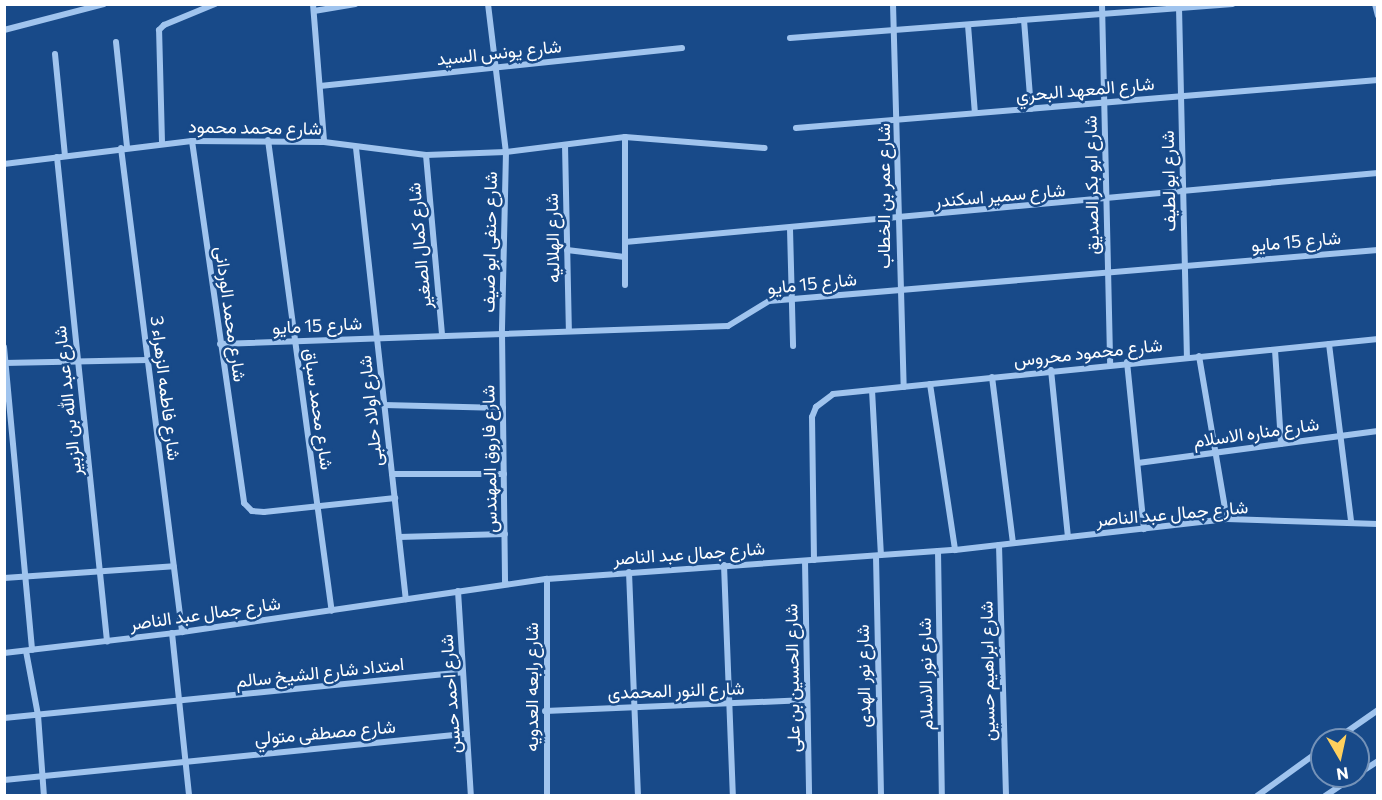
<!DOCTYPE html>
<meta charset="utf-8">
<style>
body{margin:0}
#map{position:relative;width:1382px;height:800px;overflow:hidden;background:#184a89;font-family:Commissioner,Vazirmatn,sans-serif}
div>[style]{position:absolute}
.minor>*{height:6px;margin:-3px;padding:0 3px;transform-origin:3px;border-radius:3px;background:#a0c4ee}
span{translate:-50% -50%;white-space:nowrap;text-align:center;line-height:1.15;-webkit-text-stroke:5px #184a89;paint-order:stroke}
.street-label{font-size:18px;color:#fff}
.frame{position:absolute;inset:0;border:6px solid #fff;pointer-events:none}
.north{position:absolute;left:1310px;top:728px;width:60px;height:60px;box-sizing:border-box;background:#184a89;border:2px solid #7492b8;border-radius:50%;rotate:171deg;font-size:16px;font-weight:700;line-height:24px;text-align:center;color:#fff}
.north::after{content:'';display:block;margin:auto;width:21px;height:27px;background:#ffd05d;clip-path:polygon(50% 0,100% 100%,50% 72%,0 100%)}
</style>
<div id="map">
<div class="minor">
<div style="left:313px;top:4px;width:138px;rotate:85.4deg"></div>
<div style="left:488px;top:4px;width:149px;rotate:83.1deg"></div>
<div style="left:506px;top:152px;width:181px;rotate:91.3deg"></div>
<div style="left:502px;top:333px;width:251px;rotate:89.3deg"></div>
<div style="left:893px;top:4px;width:383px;rotate:88.4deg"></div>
<div style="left:1102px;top:4px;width:360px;rotate:88.7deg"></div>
<div style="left:1375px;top:4px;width:12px;rotate:76deg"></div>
<div style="left:1179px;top:7px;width:350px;rotate:88.7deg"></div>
<div style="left:314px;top:11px;width:42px;rotate:-9.7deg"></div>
<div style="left:1024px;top:20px;width:89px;rotate:85.5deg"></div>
<div style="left:968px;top:25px;width:88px;rotate:85.5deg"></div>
<div style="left:4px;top:30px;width:103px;rotate:-14.6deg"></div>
<div style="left:790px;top:38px;width:444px;rotate:-4.4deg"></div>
<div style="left:116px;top:42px;width:106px;rotate:84deg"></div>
<div style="left:55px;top:54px;width:102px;rotate:84.4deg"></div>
<div style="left:320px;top:86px;width:364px;rotate:-6deg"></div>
<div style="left:796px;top:128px;width:584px;rotate:-4.71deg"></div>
<div style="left:625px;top:137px;width:148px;rotate:90deg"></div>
<div style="left:268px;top:140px;width:475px;rotate:82.3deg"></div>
<div style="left:192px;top:141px;width:366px;rotate:81.8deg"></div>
<div style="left:244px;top:503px;width:11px;rotate:45deg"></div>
<div style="left:252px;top:511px;width:12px;rotate:5deg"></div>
<div style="left:264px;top:512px;width:132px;rotate:-6.1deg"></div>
<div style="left:162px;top:142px;width:112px;rotate:-91.5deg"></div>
<div style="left:159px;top:30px;width:7px;rotate:-45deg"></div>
<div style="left:164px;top:25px;width:55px;rotate:-22.4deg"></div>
<div style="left:565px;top:145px;width:186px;rotate:88.8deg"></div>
<div style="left:121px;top:148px;width:488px;rotate:82.8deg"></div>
<div style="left:356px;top:148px;width:454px;rotate:83.7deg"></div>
<div style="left:426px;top:155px;width:181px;rotate:84.9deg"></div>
<div style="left:57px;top:157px;width:487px;rotate:84.1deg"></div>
<div style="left:4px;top:164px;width:189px;rotate:-7deg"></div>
<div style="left:192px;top:141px;width:132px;rotate:0.4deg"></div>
<div style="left:324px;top:142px;width:103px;rotate:7.3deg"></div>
<div style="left:426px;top:155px;width:80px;rotate:-2.1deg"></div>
<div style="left:506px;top:152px;width:120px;rotate:-7.2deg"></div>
<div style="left:625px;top:137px;width:140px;rotate:4.5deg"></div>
<div style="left:790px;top:229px;width:117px;rotate:88.5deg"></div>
<div style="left:625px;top:242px;width:756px;rotate:-5.24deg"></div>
<div style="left:567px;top:250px;width:58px;rotate:6.9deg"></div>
<div style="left:220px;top:344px;width:508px;rotate:-2.03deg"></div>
<div style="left:728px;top:326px;width:48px;rotate:-31.4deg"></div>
<div style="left:769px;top:301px;width:611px;rotate:-4.79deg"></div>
<div style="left:1329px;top:344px;width:178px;rotate:82.9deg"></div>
<div style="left:4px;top:347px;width:304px;rotate:84.7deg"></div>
<div style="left:1275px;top:350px;width:94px;rotate:86.3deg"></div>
<div style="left:1199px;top:356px;width:165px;rotate:80.3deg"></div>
<div style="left:1127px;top:362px;width:168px;rotate:84.2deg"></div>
<div style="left:4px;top:363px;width:144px;rotate:-1.2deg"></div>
<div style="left:1051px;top:370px;width:168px;rotate:84.2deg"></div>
<div style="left:992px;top:377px;width:167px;rotate:82.8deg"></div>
<div style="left:930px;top:384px;width:168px;rotate:81.4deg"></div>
<div style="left:872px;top:390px;width:165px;rotate:86.9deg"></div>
<div style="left:384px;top:405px;width:119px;rotate:1.4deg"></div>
<div style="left:1138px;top:463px;width:242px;rotate:-7.6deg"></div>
<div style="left:392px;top:474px;width:112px"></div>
<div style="left:399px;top:537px;width:106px;rotate:-1.6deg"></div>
<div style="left:999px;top:545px;width:251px;rotate:88.4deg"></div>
<div style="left:938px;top:551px;width:245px;rotate:89.1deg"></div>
<div style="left:876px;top:556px;width:240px;rotate:88.8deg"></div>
<div style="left:814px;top:560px;width:143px;rotate:-90.8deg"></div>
<div style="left:812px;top:417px;width:11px;rotate:-68deg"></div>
<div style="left:816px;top:407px;width:21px;rotate:-37deg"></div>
<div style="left:833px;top:394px;width:548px;rotate:-5.76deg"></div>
<div style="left:805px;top:561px;width:235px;rotate:89deg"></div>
<div style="left:724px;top:565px;width:231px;rotate:87.8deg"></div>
<div style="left:629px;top:572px;width:224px;rotate:87.7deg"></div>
<div style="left:4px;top:578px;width:170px;rotate:-4deg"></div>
<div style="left:547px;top:579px;width:217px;rotate:90deg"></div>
<div style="left:458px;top:591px;width:205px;rotate:86.4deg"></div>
<div style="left:172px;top:633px;width:164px;rotate:84deg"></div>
<div style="left:26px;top:651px;width:65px;rotate:79.4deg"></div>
<div style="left:38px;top:715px;width:81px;rotate:85.8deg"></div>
<div style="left:4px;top:653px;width:179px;rotate:-6.7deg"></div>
<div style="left:182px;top:632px;width:369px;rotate:-8.3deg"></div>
<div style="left:547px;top:579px;width:409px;rotate:-4.1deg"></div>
<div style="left:955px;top:550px;width:274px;rotate:-6.5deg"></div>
<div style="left:1227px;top:519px;width:151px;rotate:1.9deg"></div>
<div style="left:545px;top:711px;width:262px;rotate:-2.4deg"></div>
<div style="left:4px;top:718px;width:461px;rotate:-5.7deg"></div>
<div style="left:1335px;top:740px;width:52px;rotate:-34.9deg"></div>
<div style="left:1358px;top:774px;width:24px;rotate:-33deg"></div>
<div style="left:4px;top:780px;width:465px;rotate:-5.7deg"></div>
<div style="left:1257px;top:796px;width:80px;rotate:-35.9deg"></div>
<div style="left:1325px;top:796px;width:36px;rotate:-34deg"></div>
</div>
<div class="street-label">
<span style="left:499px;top:52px;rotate:-6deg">شارع يونس السيد</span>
<span style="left:1085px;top:89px;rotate:-5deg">شارع المعهد البحري</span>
<span style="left:255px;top:127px;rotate:1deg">شارع محمد محمود</span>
<span style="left:1168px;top:181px;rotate:-91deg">شارع ابو لطيف</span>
<span style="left:1091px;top:185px;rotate:-91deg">شارع ابو بكر الصديق</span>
<span style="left:1000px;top:195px;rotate:-5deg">شارع سمير اسكندر</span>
<span style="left:883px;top:196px;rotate:-90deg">شارع عمر بن الخطاب</span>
<span style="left:552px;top:238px;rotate:-91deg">شارع الهلاليه</span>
<span style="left:1296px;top:241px;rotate:-5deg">شارع 15 مايو</span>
<span style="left:489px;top:242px;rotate:-89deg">شارع حنفى ابو ضيف</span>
<span style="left:419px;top:246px;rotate:-95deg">شارع كمال الصغير</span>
<span style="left:812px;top:283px;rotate:-6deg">شارع 15 مايو</span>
<span style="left:231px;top:314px;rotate:82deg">شارع محمد الوردانى</span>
<span style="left:317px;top:325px;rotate:-3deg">شارع 15 مايو</span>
<span style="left:1088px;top:352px;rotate:-6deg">شارع محمود محروس</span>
<span style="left:166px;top:388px;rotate:83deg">شارع فاطمه الزهراء 3</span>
<span style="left:67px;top:401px;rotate:-96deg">شارع عبد الله بن الزبير</span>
<span style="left:319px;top:409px;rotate:82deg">شارع محمد سباق</span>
<span style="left:370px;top:411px;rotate:-96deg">شارع اولاد حلبى</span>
<span style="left:1256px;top:432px;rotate:-8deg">شارع مناره الاسلام</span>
<span style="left:489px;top:459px;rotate:-91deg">شارع فاروق المهندس</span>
<span style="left:1172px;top:513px;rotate:-5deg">شارع جمال عبد الناصر</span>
<span style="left:689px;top:553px;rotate:-4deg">شارع جمال عبد الناصر</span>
<span style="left:205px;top:613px;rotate:-8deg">شارع جمال عبد الناصر</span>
<span style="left:987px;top:671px;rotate:-91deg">شارع ابراهيم حسين</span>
<span style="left:320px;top:672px;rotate:-6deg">امتداد شارع الشيخ سالم</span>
<span style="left:925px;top:674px;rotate:-91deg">شارع نور الاسلام</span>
<span style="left:863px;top:676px;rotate:-91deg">شارع نور الهدى</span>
<span style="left:792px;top:678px;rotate:-91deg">شارع الحسين بن على</span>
<span style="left:531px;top:687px;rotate:-90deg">شارع رابعه العدويه</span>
<span style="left:676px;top:690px;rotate:-2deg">شارع النور المحمدى</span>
<span style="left:450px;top:694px;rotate:-94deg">شارع احمد حسن</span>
<span style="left:325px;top:732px;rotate:-5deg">شارع مصطفى متولي</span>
</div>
<div class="frame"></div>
<div class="north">N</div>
</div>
